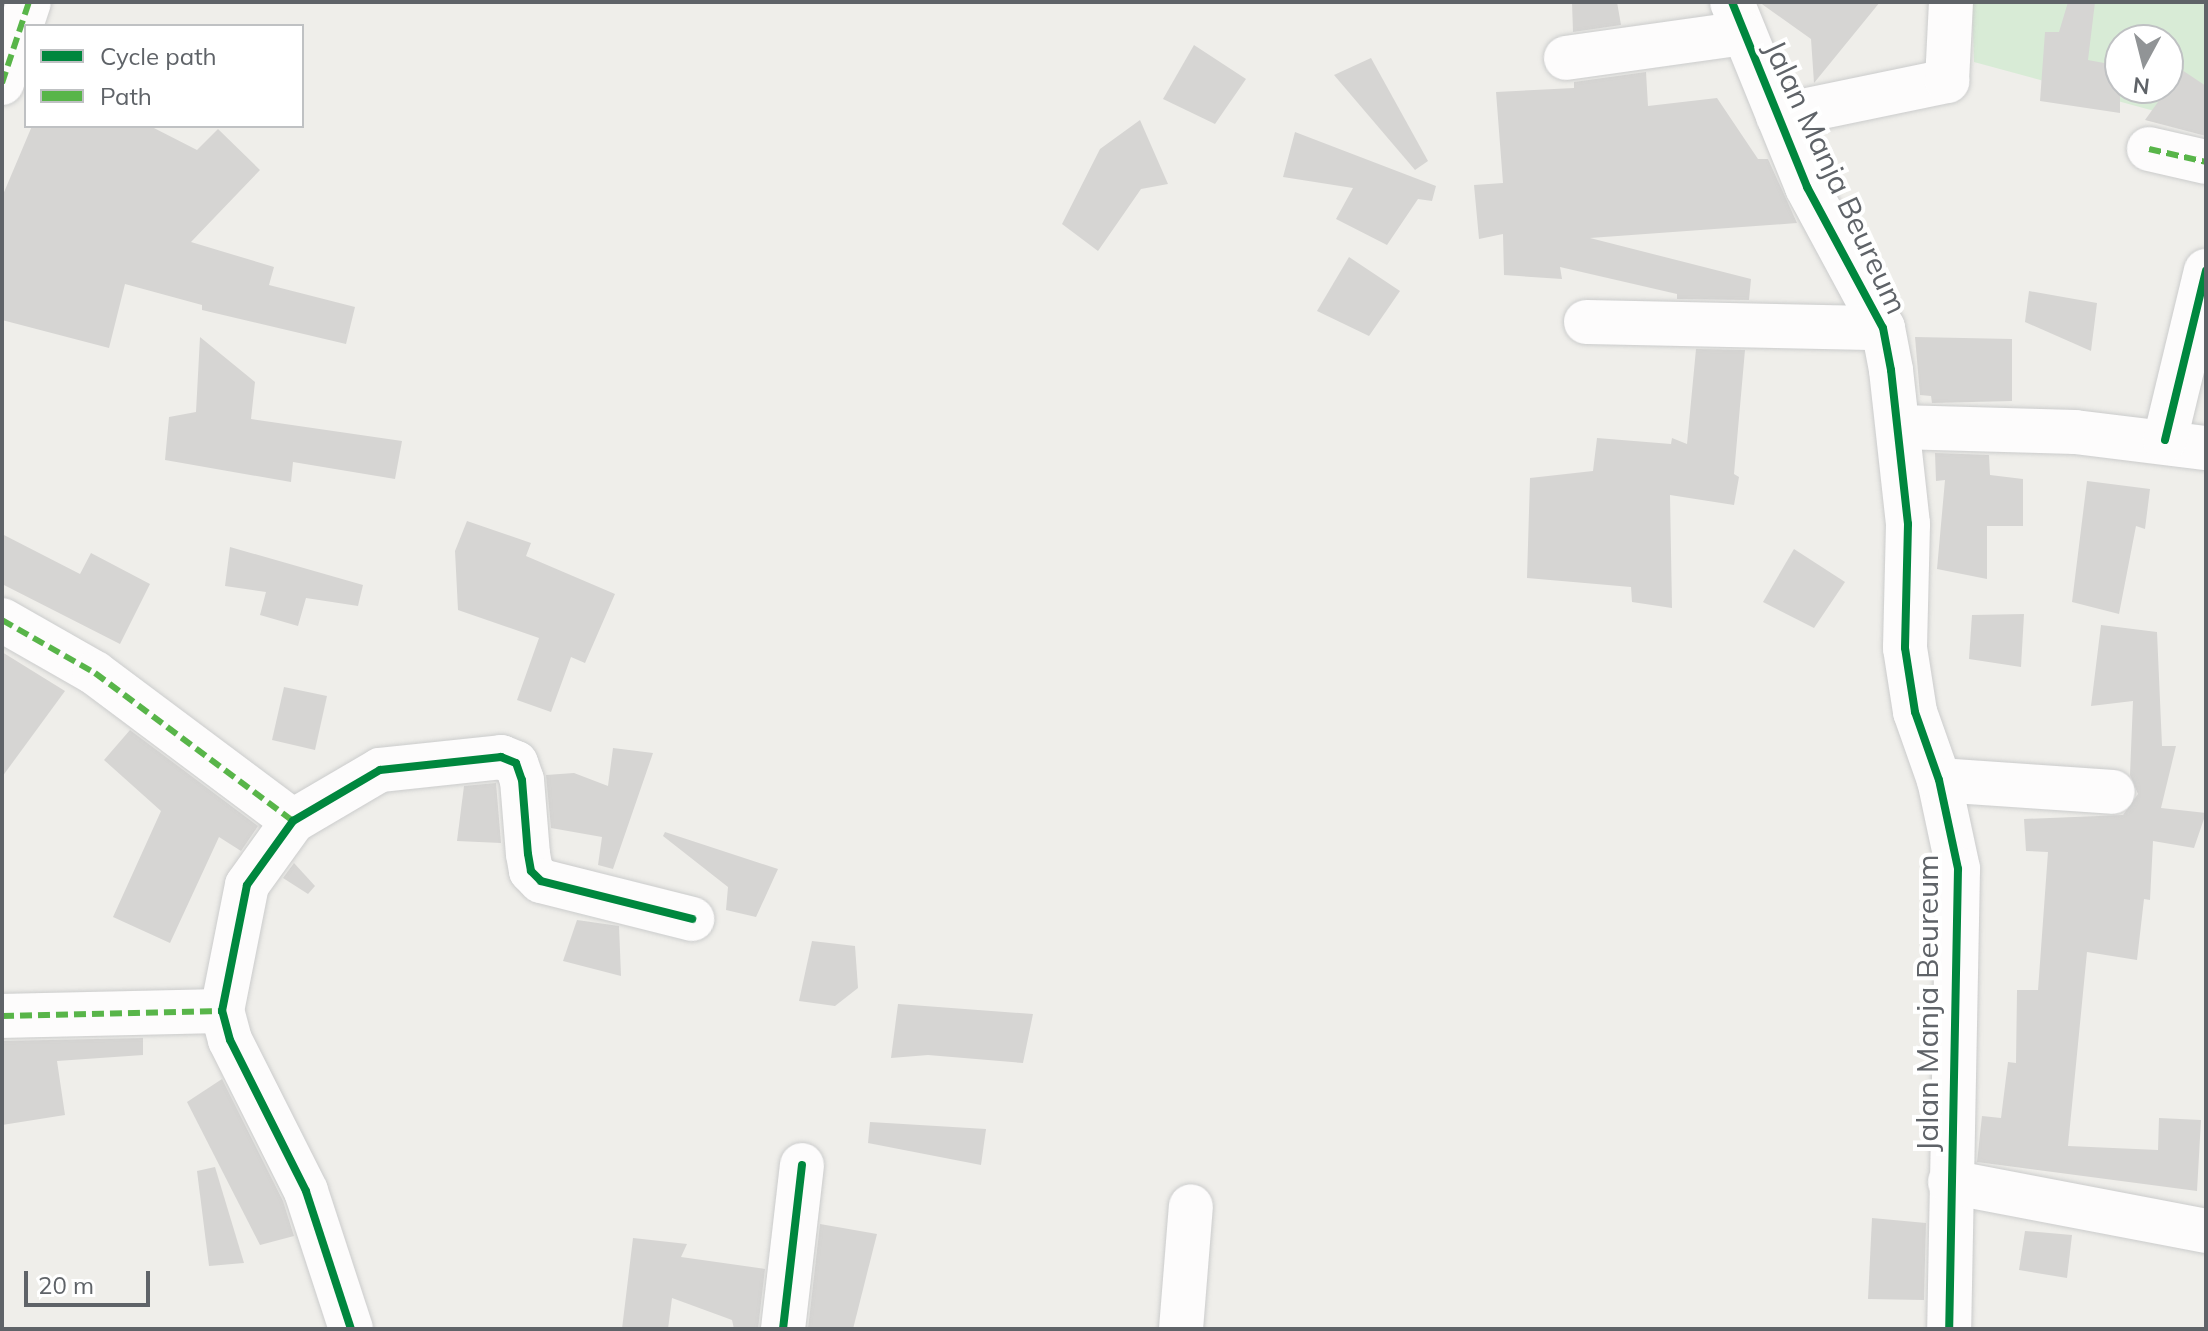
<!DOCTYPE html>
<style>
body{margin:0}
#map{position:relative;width:2208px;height:1331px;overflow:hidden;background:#efeeea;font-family:Mulish,sans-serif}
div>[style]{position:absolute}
.green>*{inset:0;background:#d8ebd6}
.building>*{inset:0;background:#d6d5d3}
.roads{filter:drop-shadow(0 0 2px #cbcccc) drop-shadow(0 0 2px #cbcccc)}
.minor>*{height:44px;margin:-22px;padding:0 22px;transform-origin:22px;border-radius:22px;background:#fdfcfc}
.quiet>*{height:6px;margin-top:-3px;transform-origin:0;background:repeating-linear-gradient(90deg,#58b549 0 12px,transparent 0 18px)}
.cycleway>*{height:8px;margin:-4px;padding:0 4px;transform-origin:4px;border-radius:4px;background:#00873e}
span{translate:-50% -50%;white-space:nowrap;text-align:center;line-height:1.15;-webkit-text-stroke:8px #fff;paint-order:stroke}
.street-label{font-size:30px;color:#5f6368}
.frame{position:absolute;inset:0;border:4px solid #5f6368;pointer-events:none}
.legend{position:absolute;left:24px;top:24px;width:280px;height:104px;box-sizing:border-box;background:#fff;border:2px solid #bfc1c3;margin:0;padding:10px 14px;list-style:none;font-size:24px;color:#5f6368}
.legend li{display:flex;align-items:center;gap:16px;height:40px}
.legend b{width:40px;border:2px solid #bfc1c3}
.north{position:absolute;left:2104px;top:24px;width:80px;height:80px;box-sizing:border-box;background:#fff;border:2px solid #bfc1c3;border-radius:50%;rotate:187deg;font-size:22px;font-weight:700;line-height:32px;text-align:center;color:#5f6368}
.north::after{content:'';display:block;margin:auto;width:28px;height:36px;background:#919496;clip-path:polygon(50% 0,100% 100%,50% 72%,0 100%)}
.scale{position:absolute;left:24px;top:1271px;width:126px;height:36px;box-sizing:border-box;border:4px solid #5f6368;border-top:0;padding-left:10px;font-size:24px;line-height:28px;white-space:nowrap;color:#5f6368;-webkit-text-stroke:6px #fff;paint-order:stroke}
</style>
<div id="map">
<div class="green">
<div style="clip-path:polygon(evenodd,1972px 2px,2206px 2px,2206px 125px,1974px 62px,1972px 2px,2120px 40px,2168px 40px,2168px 88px,2120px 88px,2120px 40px)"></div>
</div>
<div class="building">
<div style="clip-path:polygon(1572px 2px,1617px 2px,1621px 25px,1573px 32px)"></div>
<div style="clip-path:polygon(1759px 2px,1880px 2px,1814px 83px,1811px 39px)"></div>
<div style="clip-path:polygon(2068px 2px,2095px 2px,2088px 60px,2120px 66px,2120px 113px,2040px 101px,2045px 32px,2059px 32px)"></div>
<div style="clip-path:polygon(1194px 45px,1246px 79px,1215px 124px,1163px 99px)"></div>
<div style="clip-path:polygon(1371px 58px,1428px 161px,1415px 170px,1334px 75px)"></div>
<div style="clip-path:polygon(2176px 66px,2206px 86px,2206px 136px,2145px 120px,2168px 88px)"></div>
<div style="clip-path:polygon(1646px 72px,1648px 106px,1717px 98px,1758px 159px,1768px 159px,1797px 223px,1590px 238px,1751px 279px,1749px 300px,1677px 299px,1677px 294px,1560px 267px,1562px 279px,1504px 275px,1503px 234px,1479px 239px,1474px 185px,1503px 183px,1496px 92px,1574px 88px,1574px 82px)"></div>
<div style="clip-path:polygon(1140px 120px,1168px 184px,1141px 189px,1098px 251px,1062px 224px,1100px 149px)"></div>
<div style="clip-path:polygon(32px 126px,150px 126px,197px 150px,218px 129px,260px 170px,191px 242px,274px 267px,269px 285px,355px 307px,346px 344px,202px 310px,202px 305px,125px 284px,109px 348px,2px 320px,2px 197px)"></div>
<div style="clip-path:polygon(1295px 132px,1436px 186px,1432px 201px,1418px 199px,1387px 245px,1336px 219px,1353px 188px,1283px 177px)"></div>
<div style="clip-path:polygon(1349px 257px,1400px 291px,1369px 336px,1317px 311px)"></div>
<div style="clip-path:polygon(2029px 291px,2097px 303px,2091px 351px,2025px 322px)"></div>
<div style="clip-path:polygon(200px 337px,255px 382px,251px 419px,402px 441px,395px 479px,293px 462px,291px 482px,165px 460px,169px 417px,196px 412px)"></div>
<div style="clip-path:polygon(1915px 337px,2012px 339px,2012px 401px,1932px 403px,1931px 396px,1920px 395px)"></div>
<div style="clip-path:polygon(1696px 349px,1745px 350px,1734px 474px,1739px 477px,1734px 505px,1670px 495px,1672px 608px,1632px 602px,1631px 587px,1527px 578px,1530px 478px,1593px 471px,1597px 438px,1671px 444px,1672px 438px,1687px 444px)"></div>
<div style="clip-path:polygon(1935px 453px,1989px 455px,1990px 475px,2023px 479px,2023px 526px,1987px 526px,1987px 579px,1937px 569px,1945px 480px,1936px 481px)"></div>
<div style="clip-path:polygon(2087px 481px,2150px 489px,2145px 529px,2136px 526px,2119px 614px,2072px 602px)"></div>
<div style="clip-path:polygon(467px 521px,531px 543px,526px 556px,615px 594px,585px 663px,571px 657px,551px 712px,517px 700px,539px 638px,458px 610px,455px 551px)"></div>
<div style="clip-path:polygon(2px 534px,80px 574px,91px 553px,150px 584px,120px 644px,2px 584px)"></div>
<div style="clip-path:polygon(230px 547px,363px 585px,358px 606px,306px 598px,298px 626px,260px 615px,266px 592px,225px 586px)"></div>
<div style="clip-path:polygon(1794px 549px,1845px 582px,1814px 628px,1763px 602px)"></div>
<div style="clip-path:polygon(2024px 614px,2021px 667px,1969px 659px,1972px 615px)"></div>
<div style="clip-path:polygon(2101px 625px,2157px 632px,2162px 746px,2176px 746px,2161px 808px,2206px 813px,2194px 848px,2153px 841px,2150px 900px,2144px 899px,2137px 960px,2087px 952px,2068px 1146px,2158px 1150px,2159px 1118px,2201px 1120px,2197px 1191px,1977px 1162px,1982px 1116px,2001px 1118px,2008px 1062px,2016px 1063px,2017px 990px,2038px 990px,2048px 852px,2026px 851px,2024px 819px,2123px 815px,2138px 794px,2130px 775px,2133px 701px,2091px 706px)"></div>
<div style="clip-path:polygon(2px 652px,65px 691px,2px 777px)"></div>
<div style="clip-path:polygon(284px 687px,327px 696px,315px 750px,272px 740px)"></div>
<div style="clip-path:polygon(130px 730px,258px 826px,241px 851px,219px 837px,170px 943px,113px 917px,161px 811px,104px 760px)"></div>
<div style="clip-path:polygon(613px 748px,653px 753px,613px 869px,598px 865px,602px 837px,551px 828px,546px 775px,574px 773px,608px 786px)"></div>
<div style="clip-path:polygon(496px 783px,501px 843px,457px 841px,464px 786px)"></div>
<div style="clip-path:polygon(665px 832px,778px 869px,756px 917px,726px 910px,728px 887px,663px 836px)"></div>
<div style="clip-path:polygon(294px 863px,315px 886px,308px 894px,283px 878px)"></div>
<div style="clip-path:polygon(577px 920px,619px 926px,621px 976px,563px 961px)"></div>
<div style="clip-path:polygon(812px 941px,855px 946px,858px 988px,835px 1006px,799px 1001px)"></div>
<div style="clip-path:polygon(898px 1004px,1033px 1014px,1023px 1063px,928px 1055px,891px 1058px)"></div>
<div style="clip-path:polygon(143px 1038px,143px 1055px,57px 1061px,65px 1115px,2px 1125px,2px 1041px)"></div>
<div style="clip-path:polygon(222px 1079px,283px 1201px,294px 1236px,260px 1245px,187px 1102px)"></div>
<div style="clip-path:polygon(870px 1122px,986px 1129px,981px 1165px,868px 1143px)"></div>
<div style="clip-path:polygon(215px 1167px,244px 1263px,209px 1266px,197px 1171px)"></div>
<div style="clip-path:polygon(1872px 1218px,1926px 1223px,1924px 1300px,1868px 1299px)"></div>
<div style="clip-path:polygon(820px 1224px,877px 1234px,853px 1329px,808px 1329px)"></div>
<div style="clip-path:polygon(2025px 1231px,2072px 1235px,2067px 1278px,2019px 1270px)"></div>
<div style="clip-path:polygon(633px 1238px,687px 1244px,681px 1257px,765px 1269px,758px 1329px,734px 1329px,732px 1320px,672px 1298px,668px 1329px,622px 1329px)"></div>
</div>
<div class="roads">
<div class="minor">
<div style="left:1732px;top:2px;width:200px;rotate:67.9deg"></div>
<div style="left:1807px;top:187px;width:160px;rotate:61.7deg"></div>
<div style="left:1883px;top:328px;width:43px;rotate:79.2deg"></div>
<div style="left:1891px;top:370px;width:155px;rotate:83.7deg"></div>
<div style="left:1908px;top:524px;width:124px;rotate:91.4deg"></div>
<div style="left:1905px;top:648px;width:65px;rotate:81.1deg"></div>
<div style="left:1915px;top:712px;width:72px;rotate:70.6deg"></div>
<div style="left:1939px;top:780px;width:91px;rotate:77.9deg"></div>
<div style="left:1958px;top:869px;width:460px;rotate:91.1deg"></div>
<div style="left:1566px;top:58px;width:179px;rotate:-8deg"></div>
<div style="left:2px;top:83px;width:85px;rotate:-71.6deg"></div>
<div style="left:1778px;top:116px;width:173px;rotate:-11.7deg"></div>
<div style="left:1947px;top:81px;width:79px;rotate:-87.1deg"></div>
<div style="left:2149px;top:149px;width:58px;rotate:12.8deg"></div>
<div style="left:1586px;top:322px;width:297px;rotate:1.2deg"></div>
<div style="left:1899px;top:427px;width:176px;rotate:1.6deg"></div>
<div style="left:2075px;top:432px;width:132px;rotate:7deg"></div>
<div style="left:2165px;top:440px;width:174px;rotate:-76.4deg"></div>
<div style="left:2px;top:620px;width:107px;rotate:29.7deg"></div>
<div style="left:95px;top:673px;width:247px;rotate:36.8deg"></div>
<div style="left:1939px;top:780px;width:174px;rotate:3.9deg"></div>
<div style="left:2px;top:1016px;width:220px;rotate:-1.3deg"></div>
<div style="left:1950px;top:1182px;width:261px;rotate:10.8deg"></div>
<div style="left:351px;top:1329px;width:145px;rotate:-108.1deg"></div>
<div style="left:306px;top:1191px;width:169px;rotate:-116.7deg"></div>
<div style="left:230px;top:1040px;width:30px;rotate:-105deg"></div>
<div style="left:222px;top:1011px;width:128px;rotate:-78.8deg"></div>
<div style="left:247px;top:885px;width:79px;rotate:-54.3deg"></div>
<div style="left:293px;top:821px;width:101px;rotate:-30.4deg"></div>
<div style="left:380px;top:770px;width:122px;rotate:-6.1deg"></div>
<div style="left:501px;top:757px;width:16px;rotate:22deg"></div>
<div style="left:516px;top:763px;width:18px;rotate:71deg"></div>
<div style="left:522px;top:780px;width:74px;rotate:85.4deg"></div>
<div style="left:528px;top:854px;width:17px;rotate:80deg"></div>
<div style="left:531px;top:871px;width:14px;rotate:45deg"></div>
<div style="left:541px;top:881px;width:156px;rotate:14.1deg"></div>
<div style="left:783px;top:1329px;width:165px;rotate:-83.4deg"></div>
<div style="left:1181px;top:1329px;width:123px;rotate:-85.4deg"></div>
</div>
</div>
<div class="quiet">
<div style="left:2px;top:83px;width:85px;rotate:-71.6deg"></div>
<div style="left:2149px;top:149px;width:58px;rotate:12.8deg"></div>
<div style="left:2px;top:620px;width:107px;rotate:29.7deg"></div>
<div style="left:95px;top:673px;width:247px;rotate:36.8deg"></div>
<div style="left:2px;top:1016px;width:220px;rotate:-1.3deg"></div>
</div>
<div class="cycleway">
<div style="left:1732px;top:2px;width:200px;rotate:67.9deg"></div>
<div style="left:1807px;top:187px;width:160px;rotate:61.7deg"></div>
<div style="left:1883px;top:328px;width:43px;rotate:79.2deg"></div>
<div style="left:1891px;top:370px;width:155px;rotate:83.7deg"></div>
<div style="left:1908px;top:524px;width:124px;rotate:91.4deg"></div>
<div style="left:1905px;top:648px;width:65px;rotate:81.1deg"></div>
<div style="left:1915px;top:712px;width:72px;rotate:70.6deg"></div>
<div style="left:1939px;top:780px;width:91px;rotate:77.9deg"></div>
<div style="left:1958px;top:869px;width:460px;rotate:91.1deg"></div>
<div style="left:2165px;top:440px;width:174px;rotate:-76.4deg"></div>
<div style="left:351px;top:1329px;width:145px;rotate:-108.1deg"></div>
<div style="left:306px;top:1191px;width:169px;rotate:-116.7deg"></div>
<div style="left:230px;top:1040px;width:30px;rotate:-105deg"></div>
<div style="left:222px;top:1011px;width:128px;rotate:-78.8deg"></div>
<div style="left:247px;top:885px;width:79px;rotate:-54.3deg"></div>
<div style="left:293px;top:821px;width:101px;rotate:-30.4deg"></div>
<div style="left:380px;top:770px;width:122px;rotate:-6.1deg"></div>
<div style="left:501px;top:757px;width:16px;rotate:22deg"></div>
<div style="left:516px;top:763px;width:18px;rotate:71deg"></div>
<div style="left:522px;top:780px;width:74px;rotate:85.4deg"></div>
<div style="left:528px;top:854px;width:17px;rotate:80deg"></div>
<div style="left:531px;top:871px;width:14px;rotate:45deg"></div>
<div style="left:541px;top:881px;width:156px;rotate:14.1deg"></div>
<div style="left:783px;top:1329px;width:165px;rotate:-83.4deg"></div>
</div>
<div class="street-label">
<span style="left:1836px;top:177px;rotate:65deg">Jalan Manja Beureum</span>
<span style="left:1927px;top:1003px;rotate:-90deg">Jalan Manja Beureum</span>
</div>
<div class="frame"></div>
<ul class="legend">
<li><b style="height:10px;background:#00873e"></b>Cycle path</li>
<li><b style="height:10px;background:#58b549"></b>Path</li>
</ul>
<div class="north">N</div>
<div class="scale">20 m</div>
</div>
